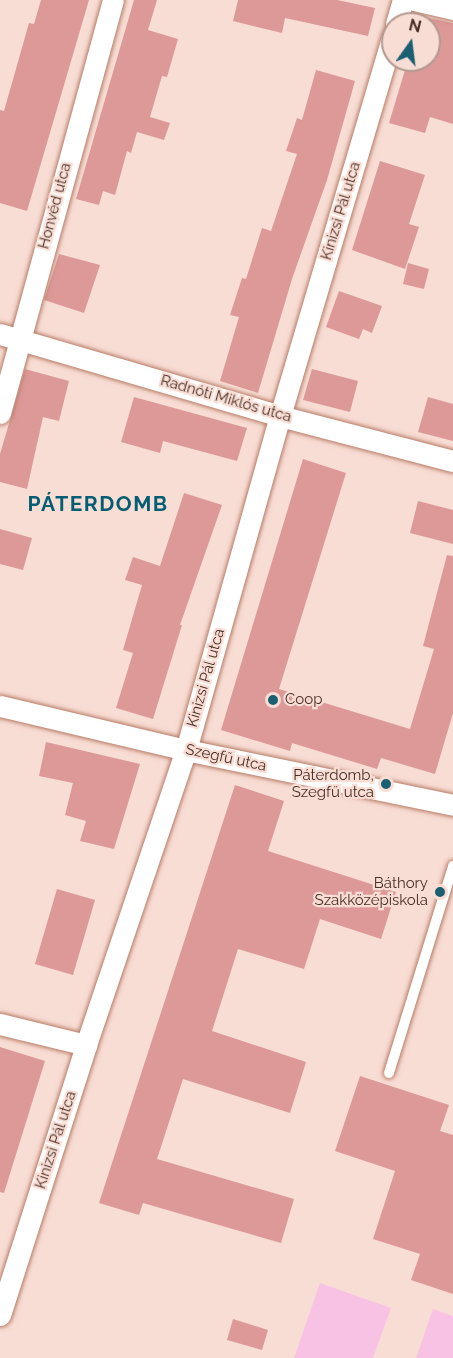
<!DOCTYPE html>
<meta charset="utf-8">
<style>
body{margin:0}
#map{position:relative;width:453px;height:1358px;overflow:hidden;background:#f8ddd4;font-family:Raleway,sans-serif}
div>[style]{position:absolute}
.green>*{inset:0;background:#f8c2e5}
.building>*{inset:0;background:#dc9998}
.roads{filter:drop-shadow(0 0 2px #b77b66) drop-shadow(0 0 2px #b77b66)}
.service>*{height:10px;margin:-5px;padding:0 5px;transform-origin:5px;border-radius:5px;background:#fff}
.minor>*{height:21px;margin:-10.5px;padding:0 10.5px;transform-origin:10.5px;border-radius:10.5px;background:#fff}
.dots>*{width:16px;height:16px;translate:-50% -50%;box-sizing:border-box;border:3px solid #f8ddd4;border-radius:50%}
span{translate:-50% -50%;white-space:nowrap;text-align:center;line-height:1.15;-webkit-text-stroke:4.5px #f8ddd4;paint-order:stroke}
.street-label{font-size:15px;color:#493027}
.poi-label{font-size:15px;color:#493027}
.left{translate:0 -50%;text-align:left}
.right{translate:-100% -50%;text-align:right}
.district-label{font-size:21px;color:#045e73;font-weight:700;letter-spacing:1.5px}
.north{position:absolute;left:381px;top:12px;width:60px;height:60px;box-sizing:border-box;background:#f8ddd4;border:2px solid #b2988f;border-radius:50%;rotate:14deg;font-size:16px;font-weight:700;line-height:24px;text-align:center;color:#493027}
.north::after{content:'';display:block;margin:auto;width:21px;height:27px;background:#1b5f72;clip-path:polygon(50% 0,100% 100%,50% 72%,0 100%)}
</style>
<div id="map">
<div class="green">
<div style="clip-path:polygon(320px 1283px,391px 1308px,373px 1358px,294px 1358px)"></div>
<div style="clip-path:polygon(433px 1309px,453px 1316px,453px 1358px,416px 1358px)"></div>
</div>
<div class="building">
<div style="clip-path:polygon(41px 0,89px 0,27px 211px,0 203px,0 110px,4px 111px,29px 23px,34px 24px)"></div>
<div style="clip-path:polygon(134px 0,157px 0,148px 30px,178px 39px,167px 77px,162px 76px,150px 117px,170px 123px,164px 140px,137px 132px,131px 153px,127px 151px,115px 195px,103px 191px,99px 205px,76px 199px)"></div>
<div style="clip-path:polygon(238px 0,337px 0,375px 8px,368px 36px,285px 18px,282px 33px,233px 21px)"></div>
<div style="clip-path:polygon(429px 18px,453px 23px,453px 124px,430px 117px,425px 133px,389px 123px,408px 60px,429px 60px)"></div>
<div style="clip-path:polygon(316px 70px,355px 81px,327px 180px,292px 279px,258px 393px,220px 381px,239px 317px,230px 315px,242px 278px,246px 279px,262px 228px,271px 231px,297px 154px,286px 151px,297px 118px,302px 120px)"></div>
<div style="clip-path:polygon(380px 161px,425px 175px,409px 224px,419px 227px,405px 269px,352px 250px)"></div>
<div style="clip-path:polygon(59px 254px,100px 265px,84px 313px,44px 300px)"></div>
<div style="clip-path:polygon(408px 263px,429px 269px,424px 289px,403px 284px)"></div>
<div style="clip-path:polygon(339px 291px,382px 306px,372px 333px,363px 329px,359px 339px,326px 327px)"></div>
<div style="clip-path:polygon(25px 369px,69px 381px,59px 421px,43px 417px,27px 489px,0 482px,0 454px)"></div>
<div style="clip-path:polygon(312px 369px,358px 381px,350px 412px,303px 400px)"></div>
<div style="clip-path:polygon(134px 397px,247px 428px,237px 461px,163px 441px,160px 453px,121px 442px)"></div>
<div style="clip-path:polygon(428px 397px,453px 404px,453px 441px,418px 432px)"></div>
<div style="clip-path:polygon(303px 459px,346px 473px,279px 689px,410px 729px,434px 649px,423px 646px,447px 555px,453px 556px,453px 713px,435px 774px,381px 758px,377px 769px,292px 743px,290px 751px,221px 730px)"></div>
<div style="clip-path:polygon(184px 493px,222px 505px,180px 625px,182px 625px,153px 719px,116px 708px,133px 653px,123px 650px,142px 585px,125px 580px,133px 557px,160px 566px)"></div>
<div style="clip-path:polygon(418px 501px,453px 510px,453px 544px,410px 533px)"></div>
<div style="clip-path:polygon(0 529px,32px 538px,23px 570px,0 564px)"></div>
<div style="clip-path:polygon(46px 742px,140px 764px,114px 849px,80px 841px,86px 821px,65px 815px,73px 783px,39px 776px)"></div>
<div style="clip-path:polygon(235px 785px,284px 801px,268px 851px,396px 892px,381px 939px,320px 919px,304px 969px,238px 949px,212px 1031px,306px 1062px,290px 1113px,183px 1079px,157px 1159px,294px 1199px,281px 1243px,143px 1203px,139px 1215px,99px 1203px)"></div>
<div style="clip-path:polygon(57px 889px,95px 900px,73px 975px,35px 964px)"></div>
<div style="clip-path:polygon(0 1047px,45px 1061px,4px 1193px,0 1192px)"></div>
<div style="clip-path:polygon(360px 1076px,449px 1105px,440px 1131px,453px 1135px,453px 1294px,411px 1280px,420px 1254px,373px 1239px,395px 1171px,335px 1151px)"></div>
<div style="clip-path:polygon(233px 1319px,268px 1330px,262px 1350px,227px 1340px)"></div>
</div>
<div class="roads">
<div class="service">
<div style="left:389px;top:1073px;width:217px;rotate:-72.8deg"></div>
</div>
<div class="minor">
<div style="left:414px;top:0;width:40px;rotate:13deg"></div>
<div style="left:396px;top:24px;width:25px;rotate:-74deg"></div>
<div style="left:0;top:334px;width:292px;rotate:16.3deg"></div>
<div style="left:280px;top:416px;width:179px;rotate:14.6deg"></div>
<div style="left:0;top:413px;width:428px;rotate:-74.7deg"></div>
<div style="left:0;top:706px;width:191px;rotate:13.3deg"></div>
<div style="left:186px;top:750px;width:273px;rotate:11.6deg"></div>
<div style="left:0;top:1024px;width:89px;rotate:13.7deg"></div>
<div style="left:0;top:1315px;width:283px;rotate:-72.3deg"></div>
<div style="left:86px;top:1045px;width:311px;rotate:-71.3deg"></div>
<div style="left:186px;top:750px;width:347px;rotate:-74.3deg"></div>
<div style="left:280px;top:416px;width:397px;rotate:-73.5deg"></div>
</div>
</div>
<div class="dots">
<div style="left:273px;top:700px;background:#1b5f72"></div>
<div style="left:386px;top:784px;background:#1b5f72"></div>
<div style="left:440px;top:892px;background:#1b5f72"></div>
</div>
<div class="street-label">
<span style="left:55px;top:206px;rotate:-75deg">Honvéd utca</span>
<span style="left:341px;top:211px;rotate:-73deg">Kinizsi Pál utca</span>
<span style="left:226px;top:399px;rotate:16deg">Radnóti Miklós utca</span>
<span style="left:206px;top:678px;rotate:-74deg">Kinizsi Pál utca</span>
<span style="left:226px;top:758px;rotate:12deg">Szegfű utca</span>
<span style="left:56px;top:1140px;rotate:-72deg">Kinizsi Pál utca</span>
</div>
<div class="poi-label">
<span class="left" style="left:285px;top:700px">Coop</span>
<span class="right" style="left:374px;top:784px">Páterdomb,<br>Szegfű utca</span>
<span class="right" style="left:428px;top:892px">Báthory<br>Szakközépiskola</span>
</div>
<div class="district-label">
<span style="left:98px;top:504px">PÁTERDOMB</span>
</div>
<div class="north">N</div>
</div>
